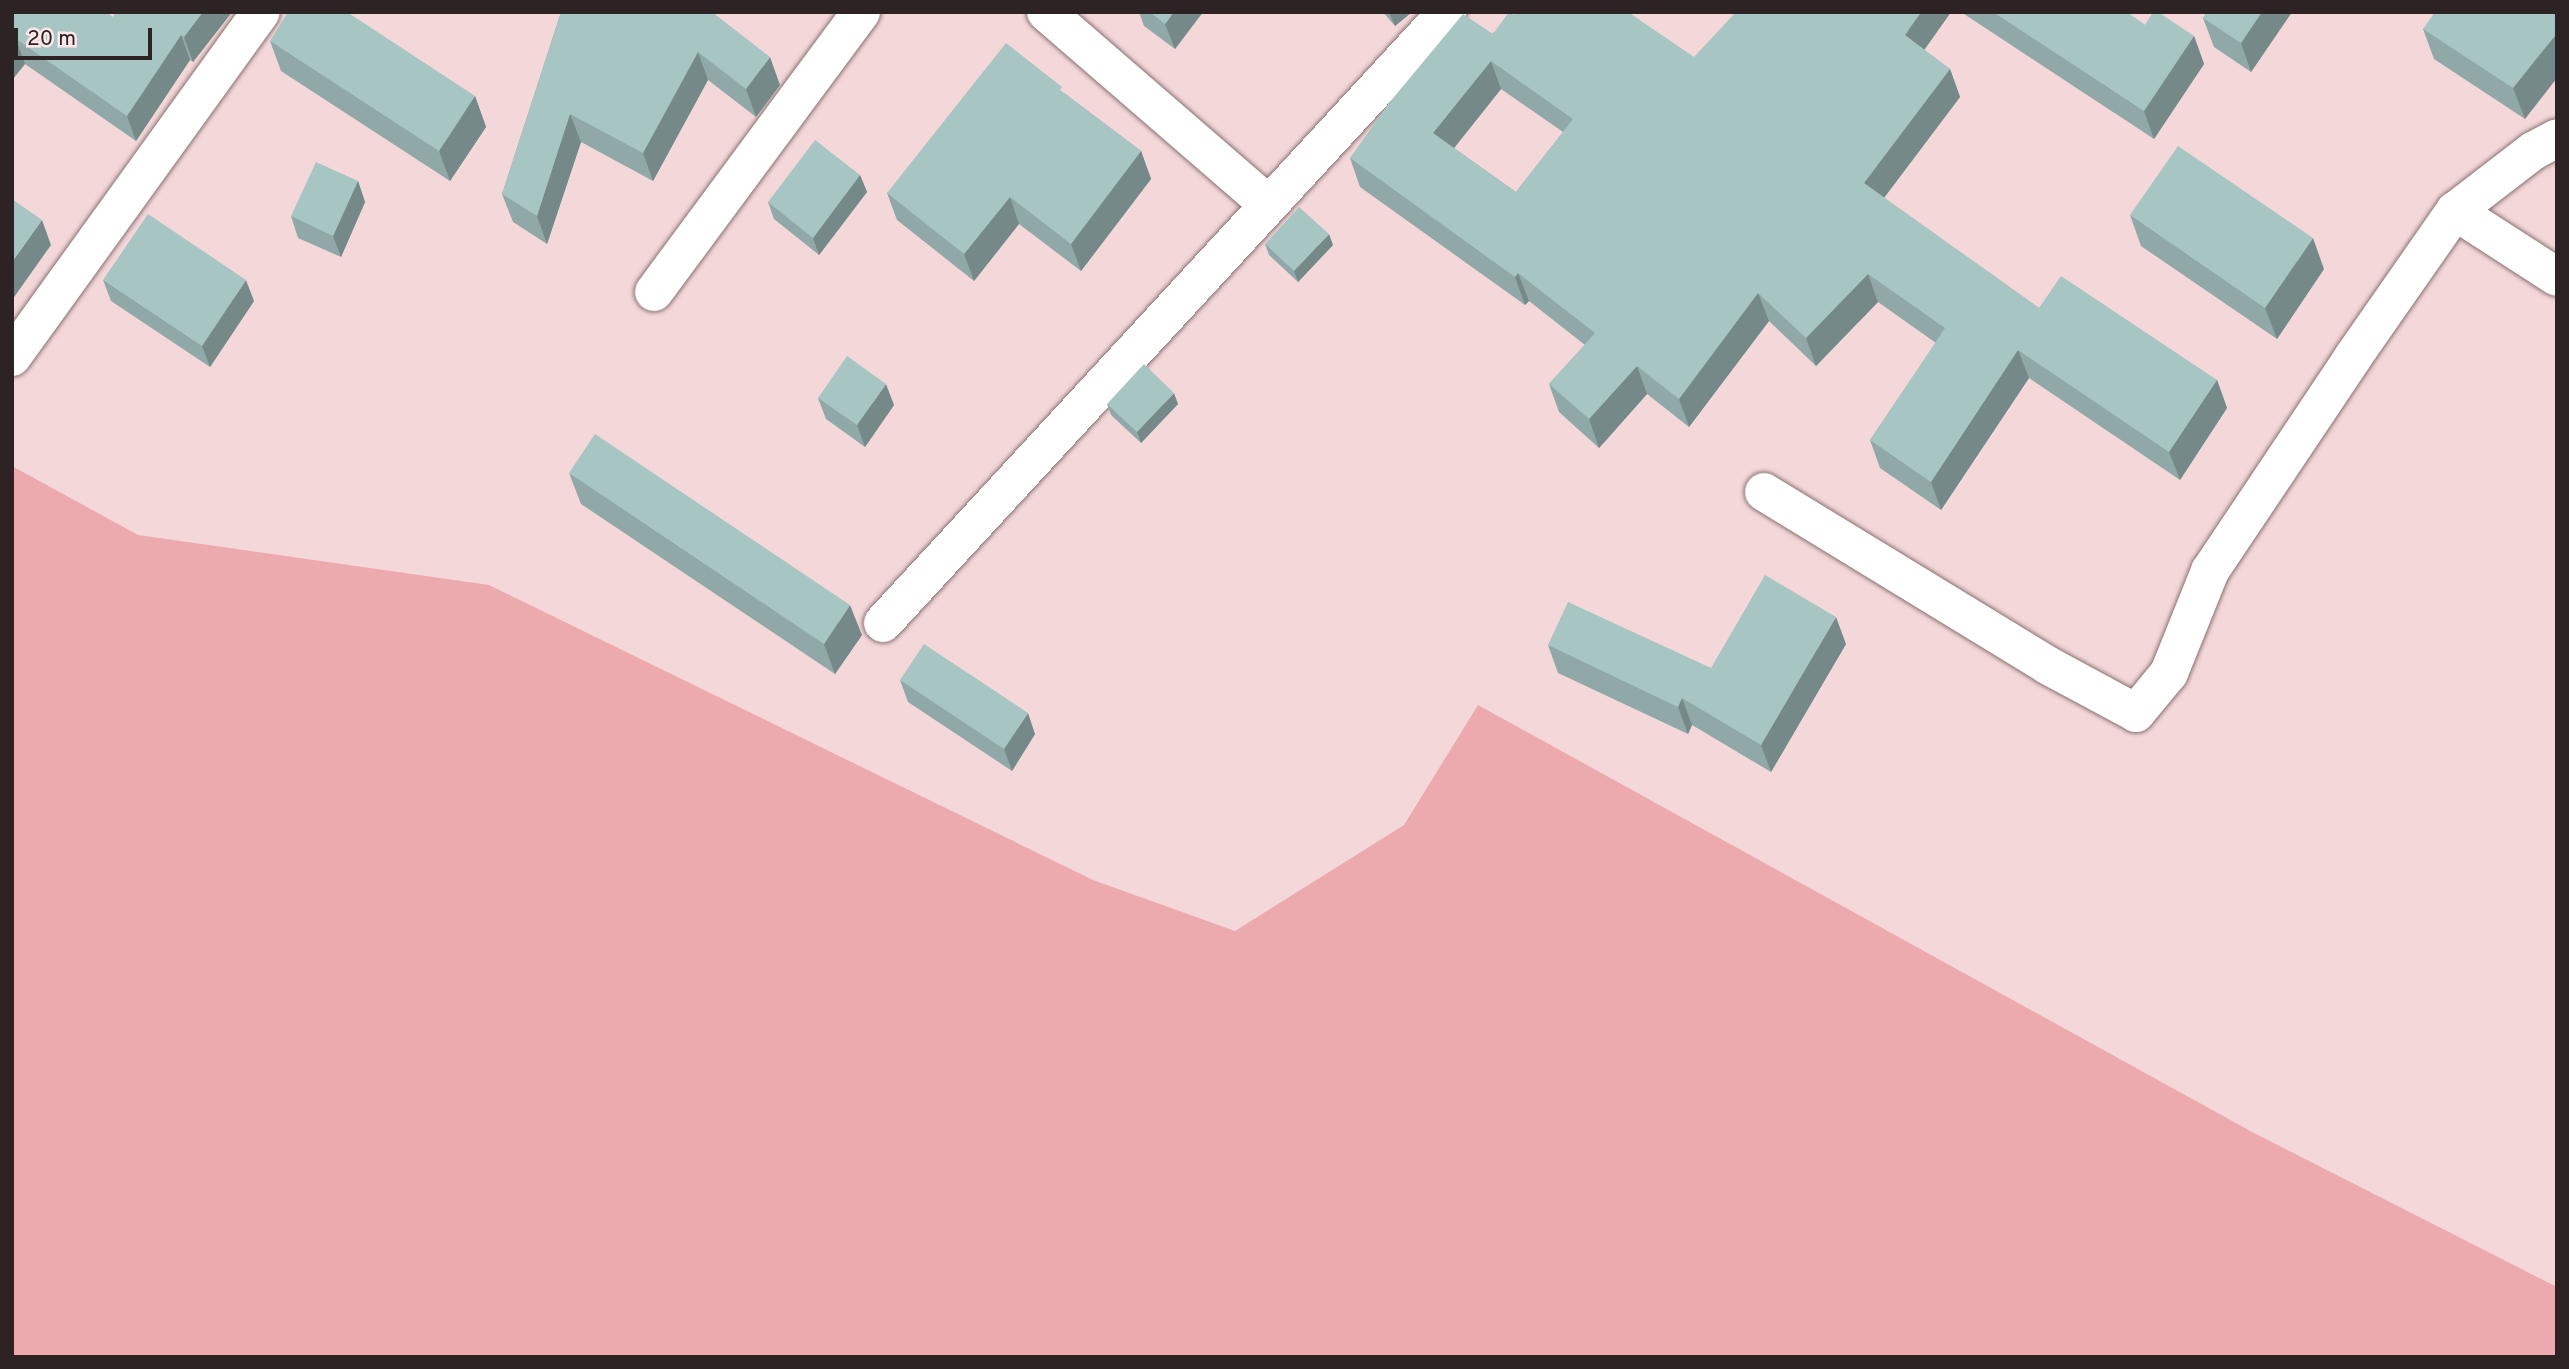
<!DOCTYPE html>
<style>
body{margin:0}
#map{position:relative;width:2569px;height:1369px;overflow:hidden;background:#f4d8d9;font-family:Overpass,sans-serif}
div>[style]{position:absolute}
.green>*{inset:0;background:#edaaae}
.roads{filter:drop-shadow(0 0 2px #897071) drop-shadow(0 0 2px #897071)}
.street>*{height:38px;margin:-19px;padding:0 19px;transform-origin:19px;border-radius:19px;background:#fff}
.wall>*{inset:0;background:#90a9a8}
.shaded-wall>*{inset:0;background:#758a88}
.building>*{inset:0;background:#a7c5c3}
span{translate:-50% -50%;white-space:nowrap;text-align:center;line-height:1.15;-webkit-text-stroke:6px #fee7e8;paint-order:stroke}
.frame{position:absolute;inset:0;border:14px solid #2d2324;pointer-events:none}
.scale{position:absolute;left:14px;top:28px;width:138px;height:32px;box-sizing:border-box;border:4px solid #2d2324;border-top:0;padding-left:9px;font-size:21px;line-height:24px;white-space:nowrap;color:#2d2324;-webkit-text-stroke:5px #fee7e8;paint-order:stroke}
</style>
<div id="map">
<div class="green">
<div style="clip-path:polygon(12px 466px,138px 535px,489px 585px,1093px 880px,1235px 931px,1404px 825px,1478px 705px,2254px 1133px,2557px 1287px,2557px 1357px,12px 1357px)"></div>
</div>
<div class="roads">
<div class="street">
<div style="left:1046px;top:12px;width:294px;rotate:40.9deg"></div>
<div style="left:2455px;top:211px;width:121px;rotate:32.9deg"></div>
<div style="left:654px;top:292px;width:348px;rotate:-53.5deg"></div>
<div style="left:12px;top:357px;width:425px;rotate:-54.2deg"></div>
<div style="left:1764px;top:492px;width:332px;rotate:31.4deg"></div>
<div style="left:2047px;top:665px;width:101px;rotate:28.3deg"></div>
<div style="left:2136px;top:713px;width:52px;rotate:-50.5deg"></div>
<div style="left:2169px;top:673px;width:110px;rotate:-68.1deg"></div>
<div style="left:2210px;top:571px;width:257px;rotate:-56.2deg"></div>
<div style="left:2353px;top:357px;width:178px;rotate:-55.1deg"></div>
<div style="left:2455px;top:211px;width:98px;rotate:-37.6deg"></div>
<div style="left:2533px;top:151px;width:27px;rotate:-28deg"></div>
<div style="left:883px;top:623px;width:832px;rotate:-47.29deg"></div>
</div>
</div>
<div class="wall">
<div style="clip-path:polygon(12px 12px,113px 17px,117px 12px,232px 12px,193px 62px,190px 60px,136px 141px,25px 64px,12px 80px)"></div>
<div style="clip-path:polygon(561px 12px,712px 12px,780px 85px,756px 117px,708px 80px,653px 181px,581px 142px,547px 244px,513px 222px,502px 194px)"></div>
<div style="clip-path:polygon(1139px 12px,1203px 12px,1175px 49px,1144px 26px)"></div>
<div style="clip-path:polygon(1383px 12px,1412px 12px,1395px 26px)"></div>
<div style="clip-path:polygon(evenodd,1951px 12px,1924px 50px,1950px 69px,1960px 97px,1884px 198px,2039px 308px,2217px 380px,2227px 408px,2180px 480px,2029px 378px,1941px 510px,1880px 468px,1870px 440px,1936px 343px,1878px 302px,1816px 366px,1769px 321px,1689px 427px,1647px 394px,1599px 448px,1559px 412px,1549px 384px,1585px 345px,1529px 301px,1525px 305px,1360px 187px,1350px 158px,1514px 15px,1694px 57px,1951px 12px,1501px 89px,1563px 132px,1516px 192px,1454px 148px,1501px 89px)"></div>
<div style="clip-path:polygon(1961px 12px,2126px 12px,2145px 25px,2194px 36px,2204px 64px,2154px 139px)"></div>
<div style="clip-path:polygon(2207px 12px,2292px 12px,2251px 72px,2214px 47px,2203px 18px)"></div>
<div style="clip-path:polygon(2557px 12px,2525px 119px,2434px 59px,2423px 29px)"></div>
<div style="clip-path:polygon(270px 41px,475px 96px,486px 127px,450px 181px,281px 71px)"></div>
<div style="clip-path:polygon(1064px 93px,1141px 151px,1151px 179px,1081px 271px,1019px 224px,974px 281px,897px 220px,887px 193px)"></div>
<div style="clip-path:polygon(860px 175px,867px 192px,819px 255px,774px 219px,768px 202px)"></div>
<div style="clip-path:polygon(358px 181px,365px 202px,341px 257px,298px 238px,291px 216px)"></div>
<div style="clip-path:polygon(2130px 215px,2324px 269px,2277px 339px,2141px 246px)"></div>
<div style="clip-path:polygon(1265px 244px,1333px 245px,1298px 282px,1269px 255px)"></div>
<div style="clip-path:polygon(103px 280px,254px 301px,210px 367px,111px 301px)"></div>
<div style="clip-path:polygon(818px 398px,894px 405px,865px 447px,826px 419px)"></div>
<div style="clip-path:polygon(1107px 404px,1178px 404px,1141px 443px,1111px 415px)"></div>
<div style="clip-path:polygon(569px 473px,862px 635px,835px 674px,581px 504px)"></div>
<div style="clip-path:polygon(1846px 644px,1771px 772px,1692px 725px,1688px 734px,1558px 673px,1548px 645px,1711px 668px)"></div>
<div style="clip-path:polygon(900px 680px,1035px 734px,1012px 771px,908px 702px)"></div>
</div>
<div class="shaded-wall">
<div style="clip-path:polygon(203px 12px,232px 12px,193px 62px,184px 37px)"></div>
<div style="clip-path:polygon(1174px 12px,1203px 12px,1175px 49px,1165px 24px)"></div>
<div style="clip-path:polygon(1389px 12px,1412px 12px,1395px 26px)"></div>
<div style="clip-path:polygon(1921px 12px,1951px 12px,1915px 63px,1905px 35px)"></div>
<div style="clip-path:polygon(2262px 12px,2292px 12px,2251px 72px,2241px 43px)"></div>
<div style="clip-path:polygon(2557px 33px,2557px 78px,2525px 119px,2513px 88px)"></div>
<div style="clip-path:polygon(181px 35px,190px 60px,136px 141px,127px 116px)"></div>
<div style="clip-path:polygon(2194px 36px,2204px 64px,2154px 139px,2144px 111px)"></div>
<div style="clip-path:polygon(16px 39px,25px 64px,12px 80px,12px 43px)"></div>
<div style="clip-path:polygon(698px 52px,708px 80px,653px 181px,643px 153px)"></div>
<div style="clip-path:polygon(770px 57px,780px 85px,756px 117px,746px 89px)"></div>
<div style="clip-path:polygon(1491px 61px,1501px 89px,1443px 162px,1433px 133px)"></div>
<div style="clip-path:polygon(1950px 69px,1960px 97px,1874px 211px,1864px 183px)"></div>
<div style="clip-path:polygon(475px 96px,486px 127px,450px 181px,439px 151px)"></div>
<div style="clip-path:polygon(570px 114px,581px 142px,547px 244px,537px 216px)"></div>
<div style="clip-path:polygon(1141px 151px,1151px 179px,1081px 271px,1071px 244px)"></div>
<div style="clip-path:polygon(860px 175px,867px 192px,819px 255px,813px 238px)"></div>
<div style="clip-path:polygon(358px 181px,365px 202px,341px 257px,333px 236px)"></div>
<div style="clip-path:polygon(1010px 197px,1019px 224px,974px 281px,964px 254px)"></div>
<div style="clip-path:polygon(42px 220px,51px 245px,12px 300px,12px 262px)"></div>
<div style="clip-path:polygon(1329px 234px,1333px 245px,1298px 282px,1294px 271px)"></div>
<div style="clip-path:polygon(2313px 238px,2324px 269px,2277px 339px,2265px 308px)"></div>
<div style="clip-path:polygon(1518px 273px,1529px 301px,1525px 305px,1515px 277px)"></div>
<div style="clip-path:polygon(1868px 274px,1878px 302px,1816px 366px,1806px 338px)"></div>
<div style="clip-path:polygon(246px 280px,254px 301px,210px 367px,202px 346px)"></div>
<div style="clip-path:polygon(1758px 293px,1769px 321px,1689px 427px,1679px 399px)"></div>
<div style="clip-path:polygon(2018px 350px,2029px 378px,1941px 510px,1931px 482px)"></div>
<div style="clip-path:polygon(1637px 366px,1647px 394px,1599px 448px,1589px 419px)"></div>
<div style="clip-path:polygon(2217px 380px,2227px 408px,2180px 480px,2169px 452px)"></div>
<div style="clip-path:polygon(886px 384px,894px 405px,865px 447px,857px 425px)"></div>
<div style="clip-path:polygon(1174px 393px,1178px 404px,1141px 443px,1137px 432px)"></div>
<div style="clip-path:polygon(850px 605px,862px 635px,835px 674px,824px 644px)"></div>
<div style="clip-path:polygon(1836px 617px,1846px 644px,1771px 772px,1761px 745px)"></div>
<div style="clip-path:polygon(1682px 698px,1692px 725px,1688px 734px,1678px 707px)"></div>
<div style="clip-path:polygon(1028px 713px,1035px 734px,1012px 771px,1004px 749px)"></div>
</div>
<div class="building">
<div style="clip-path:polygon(12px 12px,106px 12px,113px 17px,117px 12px,203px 12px,184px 37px,181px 35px,127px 116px,16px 39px,12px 43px)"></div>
<div style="clip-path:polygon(288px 12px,347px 12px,475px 96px,439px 151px,270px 41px)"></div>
<div style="clip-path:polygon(561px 12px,712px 12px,770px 57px,746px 89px,698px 52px,643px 153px,570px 114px,537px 216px,502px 194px)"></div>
<div style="clip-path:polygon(1150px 12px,1174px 12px,1165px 24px)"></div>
<div style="clip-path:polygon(evenodd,1509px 12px,1514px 15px,1516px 12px,1628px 12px,1694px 57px,1736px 12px,1921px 12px,1905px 35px,1950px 69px,1864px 183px,2039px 308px,2061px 276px,2217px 380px,2169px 452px,2018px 350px,1931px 482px,1870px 440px,1945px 328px,1868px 274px,1806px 338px,1758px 293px,1679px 399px,1637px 366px,1589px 419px,1549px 384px,1595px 333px,1518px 273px,1515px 277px,1350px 158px,1389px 103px,1463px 14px,1493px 34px,1509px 12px,1491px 61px,1573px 119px,1516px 192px,1433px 133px,1491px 61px)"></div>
<div style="clip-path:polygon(1993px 12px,2126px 12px,2145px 25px,2153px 12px,2158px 12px,2194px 36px,2144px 111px)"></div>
<div style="clip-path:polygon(2207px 12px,2262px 12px,2241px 43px,2203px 18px)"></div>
<div style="clip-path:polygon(2435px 12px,2557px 12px,2557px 33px,2513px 88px,2423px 29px)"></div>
<div style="clip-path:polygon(1006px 43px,1062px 87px,1060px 90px,1141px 151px,1071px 244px,1010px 197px,964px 254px,887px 193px)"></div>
<div style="clip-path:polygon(815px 140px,860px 175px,813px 238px,768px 202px)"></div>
<div style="clip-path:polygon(2178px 146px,2313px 238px,2265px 308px,2130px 215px)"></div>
<div style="clip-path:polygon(316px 162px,358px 181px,333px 236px,291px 216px)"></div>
<div style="clip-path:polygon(12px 199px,42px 220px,12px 262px)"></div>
<div style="clip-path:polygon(1299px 207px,1329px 234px,1294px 271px,1265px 244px)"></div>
<div style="clip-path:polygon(148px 214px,246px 280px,202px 346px,103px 280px)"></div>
<div style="clip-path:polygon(847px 356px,886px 384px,857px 425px,818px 398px)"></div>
<div style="clip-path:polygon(1144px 364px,1174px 393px,1137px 432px,1107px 404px)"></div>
<div style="clip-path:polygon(595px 434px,850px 605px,824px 644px,569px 473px)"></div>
<div style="clip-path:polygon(1765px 575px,1836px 617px,1761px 745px,1682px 698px,1678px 707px,1548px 645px,1568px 602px,1711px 668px)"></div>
<div style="clip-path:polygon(924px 644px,1028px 713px,1004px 749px,900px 680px)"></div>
</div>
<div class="frame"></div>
<div class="scale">20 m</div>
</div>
